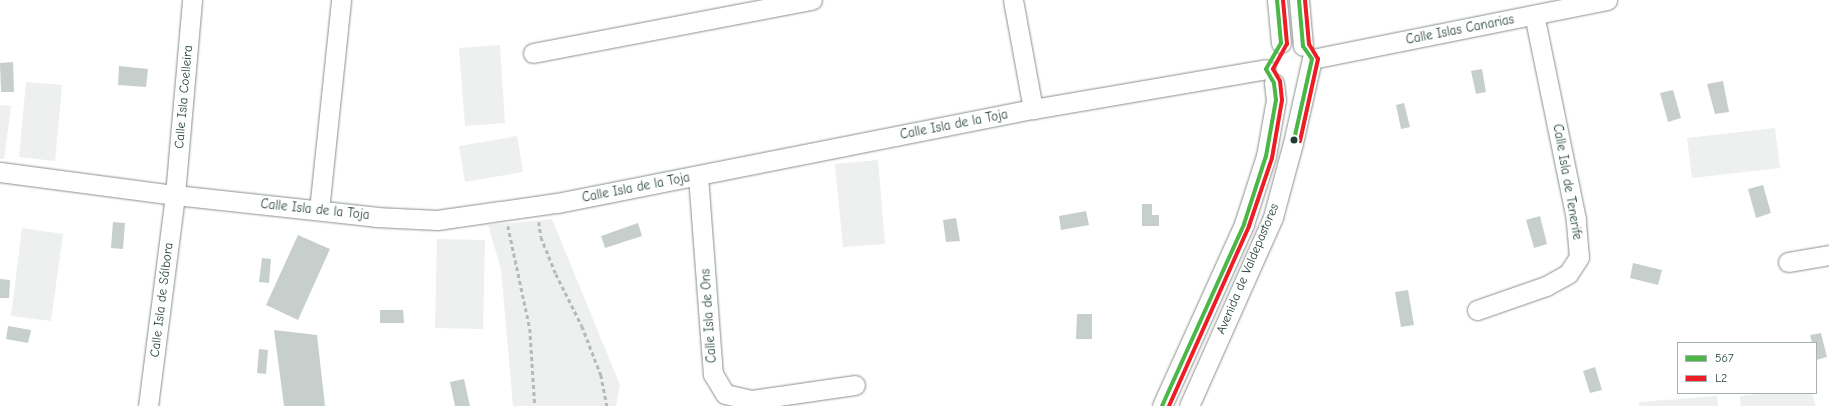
<!DOCTYPE html>
<meta charset="utf-8">
<style>
body{margin:0}
#map{position:relative;width:1829px;height:406px;overflow:hidden;background:#fff;font-family:"Comic Neue",sans-serif}
div>[style]{position:absolute}
.built>*{inset:0;background:#edf0ef}
.water>*{inset:0;background:#c7cfcd}
.path>*{height:2.5px;margin-top:-1.25px;transform-origin:0;background:repeating-linear-gradient(90deg,#b6b9b8 0 4px,transparent 0 7px)}
.roads{filter:drop-shadow(0 0 1px #898f8d) drop-shadow(0 0 1px #898f8d)}
.minor>*{height:19px;margin:-9.5px;padding:0 9.5px;transform-origin:9.5px;border-radius:9.5px;background:#fff}
.bus-1>*{height:4px;margin:-2px;padding:0 2px;transform-origin:2px;border-radius:2px;background:#4ab747}
.bus-2>*{height:4px;margin:-2px;padding:0 2px;transform-origin:2px;border-radius:2px;background:#ee1c25}
.dots>*{width:11px;height:11px;translate:-50% -50%;box-sizing:border-box;border:2px solid #fff;border-radius:50%}
span{translate:-50% -50%;white-space:nowrap;text-align:center;line-height:1.15;-webkit-text-stroke:3px #fff;paint-order:stroke}
.street-label{font-size:13px;color:#1f3d34}
.legend{position:absolute;left:1677px;top:342px;width:140px;height:52px;box-sizing:border-box;background:#fff;border:1px solid #a5b1ae;margin:0;padding:5px 7px;list-style:none;font-size:12px;color:#1f3d34}
.legend li{display:flex;align-items:center;gap:8px;height:20px}
.legend b{width:20px;border:1px solid #a5b1ae}
</style>
<div id="map">
<div class="built">
<div style="clip-path:polygon(500px 45px,505px 123px,465px 126px,459px 48px)"></div>
<div style="clip-path:polygon(26px 82px,62px 85px,55px 161px,19px 157px)"></div>
<div style="clip-path:polygon(0 105px,11px 106px,4px 159px,0 159px)"></div>
<div style="clip-path:polygon(1775px 128px,1780px 168px,1692px 178px,1687px 138px)"></div>
<div style="clip-path:polygon(517px 136px,523px 172px,465px 182px,459px 146px)"></div>
<div style="clip-path:polygon(878px 160px,885px 244px,843px 247px,835px 164px)"></div>
<div style="clip-path:polygon(552px 219px,620px 385px,616px 406px,513px 406px,501px 269px,488px 225px)"></div>
<div style="clip-path:polygon(22px 228px,63px 234px,51px 321px,11px 316px)"></div>
<div style="clip-path:polygon(437px 239px,485px 240px,483px 329px,435px 328px)"></div>
<div style="clip-path:polygon(1766px 393px,1812px 393px,1816px 406px,1741px 406px,1740px 396px)"></div>
<div style="clip-path:polygon(1717px 396px,1718px 406px,1639px 406px,1639px 402px)"></div>
</div>
<div class="water">
<div style="clip-path:polygon(13px 62px,14px 92px,1px 92px,0 63px)"></div>
<div style="clip-path:polygon(119px 66px,148px 69px,146px 87px,118px 85px)"></div>
<div style="clip-path:polygon(1482px 69px,1486px 92px,1476px 94px,1471px 71px)"></div>
<div style="clip-path:polygon(1723px 81px,1729px 112px,1715px 114px,1707px 84px)"></div>
<div style="clip-path:polygon(1673px 90px,1681px 118px,1668px 122px,1660px 93px)"></div>
<div style="clip-path:polygon(1404px 103px,1410px 127px,1401px 129px,1396px 105px)"></div>
<div style="clip-path:polygon(1763px 185px,1771px 213px,1756px 218px,1748px 189px)"></div>
<div style="clip-path:polygon(1142px 204px,1152px 204px,1152px 215px,1159px 215px,1159px 226px,1142px 226px)"></div>
<div style="clip-path:polygon(1086px 211px,1089px 225px,1061px 230px,1059px 216px)"></div>
<div style="clip-path:polygon(1540px 216px,1547px 244px,1534px 248px,1526px 220px)"></div>
<div style="clip-path:polygon(956px 218px,960px 241px,946px 242px,943px 220px)"></div>
<div style="clip-path:polygon(113px 222px,125px 223px,123px 249px,111px 248px)"></div>
<div style="clip-path:polygon(638px 223px,642px 236px,605px 248px,601px 236px)"></div>
<div style="clip-path:polygon(298px 235px,330px 249px,298px 320px,266px 305px)"></div>
<div style="clip-path:polygon(262px 258px,271px 259px,269px 283px,259px 282px)"></div>
<div style="clip-path:polygon(1633px 263px,1662px 270px,1658px 285px,1630px 278px)"></div>
<div style="clip-path:polygon(0 279px,10px 280px,9px 298px,0 298px)"></div>
<div style="clip-path:polygon(1408px 290px,1414px 325px,1401px 327px,1395px 292px)"></div>
<div style="clip-path:polygon(380px 310px,403px 310px,404px 323px,380px 323px)"></div>
<div style="clip-path:polygon(1077px 314px,1092px 314px,1092px 339px,1076px 339px)"></div>
<div style="clip-path:polygon(8px 326px,31px 330px,28px 343px,6px 339px)"></div>
<div style="clip-path:polygon(274px 330px,317px 335px,325px 406px,284px 406px)"></div>
<div style="clip-path:polygon(1821px 333px,1827px 357px,1816px 360px,1816px 343px,1812px 343px,1810px 335px)"></div>
<div style="clip-path:polygon(259px 349px,268px 350px,266px 374px,257px 373px)"></div>
<div style="clip-path:polygon(1595px 367px,1602px 390px,1590px 393px,1583px 371px)"></div>
<div style="clip-path:polygon(464px 379px,470px 406px,455px 406px,450px 382px)"></div>
</div>
<div class="path">
<div style="left:539px;top:222px;width:15px;rotate:82deg"></div>
<div style="left:541px;top:237px;width:40px;rotate:68deg"></div>
<div style="left:556px;top:274px;width:58px;rotate:63.4deg"></div>
<div style="left:582px;top:326px;width:53px;rotate:68.8deg"></div>
<div style="left:601px;top:375px;width:32px;rotate:79deg"></div>
<div style="left:508px;top:226px;width:105px;rotate:77.9deg"></div>
<div style="left:530px;top:329px;width:77px;rotate:86.3deg"></div>
</div>
<div class="roads">
<div class="minor">
<div style="left:1013px;top:0;width:111px;rotate:79.6deg"></div>
<div style="left:1277px;top:0;width:43px;rotate:84.7deg"></div>
<div style="left:1299px;top:0;width:46px;rotate:85deg"></div>
<div style="left:533px;top:53px;width:284px;rotate:-10.8deg"></div>
<div style="left:1312px;top:59px;width:301px;rotate:-11.3deg"></div>
<div style="left:0;top:172px;width:177px;rotate:7.5deg"></div>
<div style="left:175px;top:195px;width:202px;rotate:6.2deg"></div>
<div style="left:376px;top:217px;width:61px;rotate:2.8deg"></div>
<div style="left:437px;top:220px;width:121px;rotate:-8.1deg"></div>
<div style="left:557px;top:203px;width:485px;rotate:-11.2deg"></div>
<div style="left:1033px;top:109px;width:236px;rotate:-9.7deg"></div>
<div style="left:698px;top:176px;width:199px;rotate:85.7deg"></div>
<div style="left:713px;top:374px;width:23px;rotate:59deg"></div>
<div style="left:725px;top:394px;width:27px;rotate:13deg"></div>
<div style="left:751px;top:400px;width:105px;rotate:-8.2deg"></div>
<div style="left:319px;top:210px;width:211px;rotate:-84deg"></div>
<div style="left:1788px;top:262px;width:42px;rotate:-9.7deg"></div>
<div style="left:1477px;top:310px;width:73px;rotate:-19.2deg"></div>
<div style="left:1546px;top:286px;width:25px;rotate:-29deg"></div>
<div style="left:1568px;top:274px;width:20px;rotate:-57deg"></div>
<div style="left:1579px;top:257px;width:38px;rotate:-95deg"></div>
<div style="left:1576px;top:219px;width:208px;rotate:-101.6deg"></div>
<div style="left:148px;top:406px;width:213px;rotate:-82.7deg"></div>
<div style="left:175px;top:195px;width:196px;rotate:-85deg"></div>
<div style="left:1162px;top:406px;width:200px;rotate:-65.7deg"></div>
<div style="left:1244px;top:224px;width:71px;rotate:-72.1deg"></div>
<div style="left:1266px;top:156px;width:57px;rotate:-79.9deg"></div>
<div style="left:1276px;top:100px;width:17px;rotate:-97deg"></div>
<div style="left:1189px;top:406px;width:207px;rotate:-66deg"></div>
<div style="left:1273px;top:217px;width:77px;rotate:-74.9deg"></div>
<div style="left:1293px;top:143px;width:86px;rotate:-77.3deg"></div>
</div>
</div>
<div class="bus-1">
<div style="left:1294px;top:140px;width:83px;rotate:-77.5deg"></div>
<div style="left:1312px;top:59px;width:16px;rotate:-125deg"></div>
<div style="left:1303px;top:46px;width:46px;rotate:-95deg"></div>
<div style="left:1162px;top:406px;width:200px;rotate:-65.7deg"></div>
<div style="left:1244px;top:224px;width:71px;rotate:-72.1deg"></div>
<div style="left:1266px;top:156px;width:57px;rotate:-79.9deg"></div>
<div style="left:1276px;top:100px;width:17px;rotate:-97deg"></div>
<div style="left:1274px;top:83px;width:16px;rotate:-120deg"></div>
<div style="left:1266px;top:69px;width:30px;rotate:-60deg"></div>
<div style="left:1281px;top:43px;width:43px;rotate:-95.3deg"></div>
</div>
<div class="bus-2">
<div style="left:1300px;top:141px;width:84px;rotate:-77.6deg"></div>
<div style="left:1318px;top:59px;width:17px;rotate:-121deg"></div>
<div style="left:1309px;top:44px;width:44px;rotate:-95.2deg"></div>
<div style="left:1169px;top:406px;width:197px;rotate:-66deg"></div>
<div style="left:1249px;top:226px;width:72px;rotate:-71.3deg"></div>
<div style="left:1272px;top:158px;width:59px;rotate:-80.2deg"></div>
<div style="left:1282px;top:100px;width:19px;rotate:-96deg"></div>
<div style="left:1280px;top:81px;width:14px;rotate:-120deg"></div>
<div style="left:1273px;top:69px;width:29px;rotate:-61deg"></div>
<div style="left:1287px;top:44px;width:44px;rotate:-95.2deg"></div>
</div>
<div class="dots">
<div style="left:1294px;top:140px;background:#1f3d34"></div>
</div>
<div class="street-label">
<span style="left:1460px;top:30px;rotate:-11deg">Calle Islas Canarias</span>
<span style="left:184px;top:97px;rotate:-85deg">Calle Isla Coelleira</span>
<span style="left:954px;top:125px;rotate:-11deg">Calle Isla de la Toja</span>
<span style="left:1567px;top:182px;rotate:80deg">Calle Isla de Tenerife</span>
<span style="left:636px;top:188px;rotate:-11deg">Calle Isla de la Toja</span>
<span style="left:315px;top:210px;rotate:6deg">Calle Isla de la Toja</span>
<span style="left:1248px;top:269px;rotate:-67deg">Avenida de Valdepastores</span>
<span style="left:162px;top:300px;rotate:-83deg">Calle Isla de Sálbora</span>
<span style="left:709px;top:316px;rotate:-94deg">Calle Isla de Ons</span>
</div>
<ul class="legend">
<li><b style="height:5px;background:#4ab747"></b>567</li>
<li><b style="height:5px;background:#ee1c25"></b>L2</li>
</ul>
</div>
